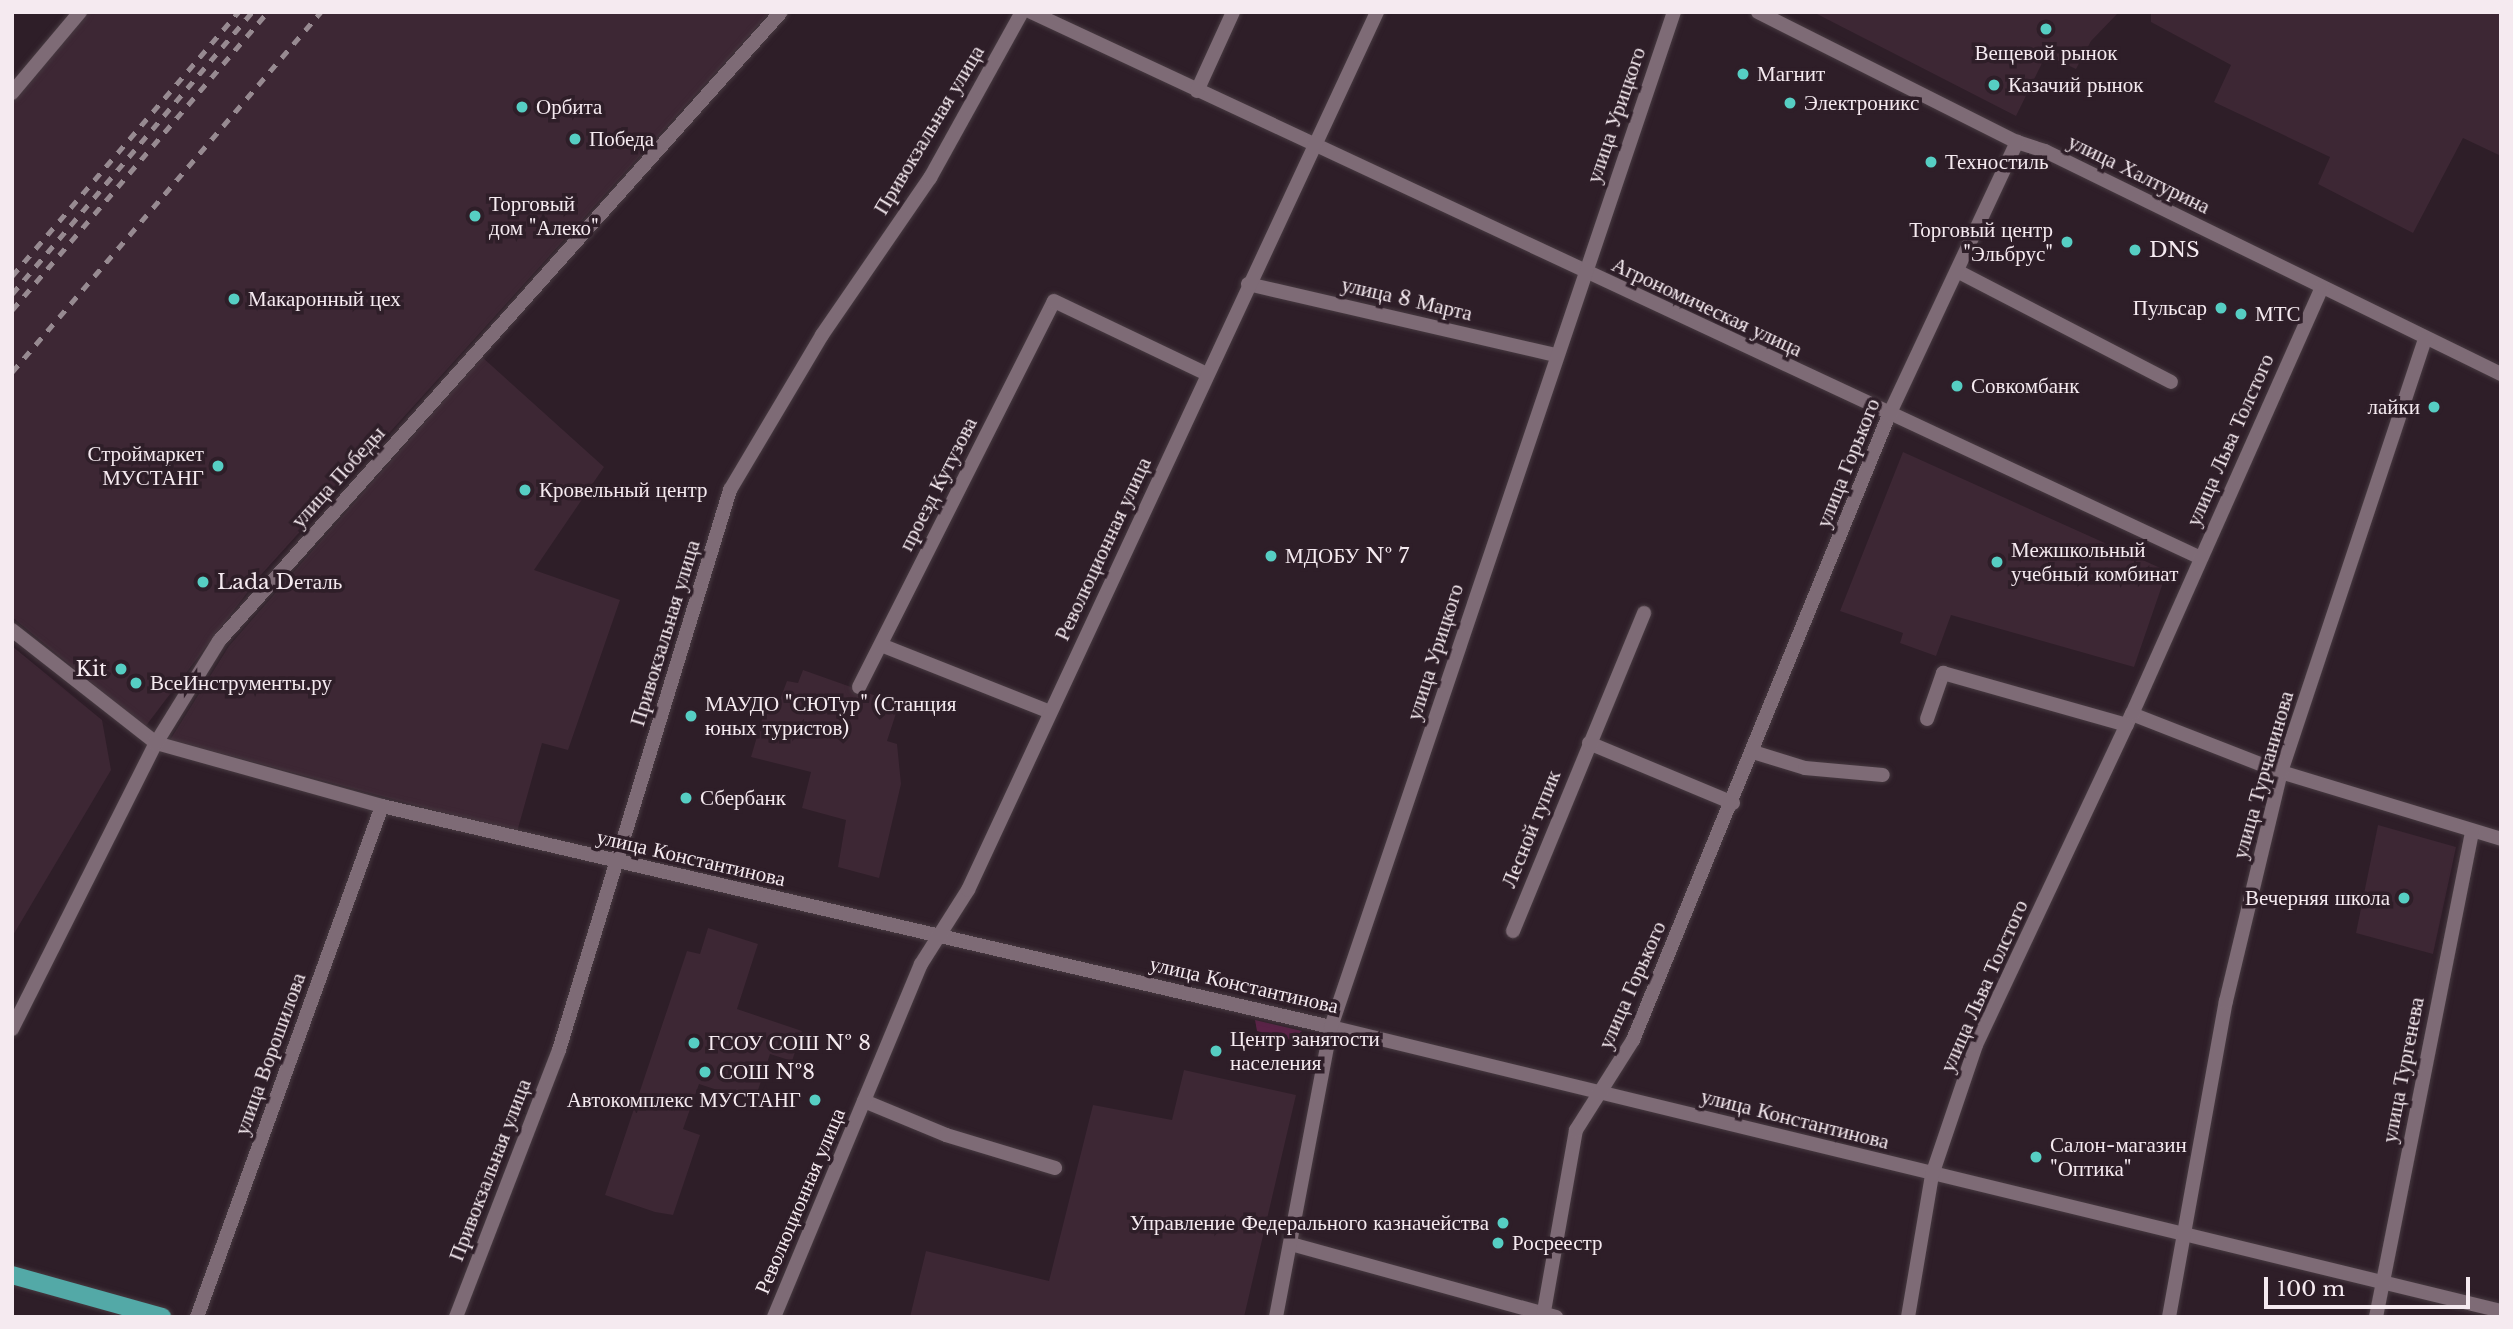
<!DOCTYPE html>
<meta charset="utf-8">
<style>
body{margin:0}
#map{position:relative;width:2513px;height:1329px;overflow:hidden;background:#2e1e28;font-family:"Libre Baskerville",serif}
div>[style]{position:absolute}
.built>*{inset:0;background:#3d2734}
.green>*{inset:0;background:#5a2347}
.roads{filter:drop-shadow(0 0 2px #473a41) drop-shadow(0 0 2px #473a41)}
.minor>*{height:14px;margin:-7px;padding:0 7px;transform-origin:7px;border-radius:7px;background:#7e6b76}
.major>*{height:18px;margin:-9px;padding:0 9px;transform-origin:9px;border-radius:9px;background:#53a9a7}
.rail>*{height:4.5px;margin-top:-2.25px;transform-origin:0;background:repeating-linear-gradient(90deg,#978a91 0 9px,transparent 0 18px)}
.dots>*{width:19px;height:19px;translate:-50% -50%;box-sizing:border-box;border:4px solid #2e1e28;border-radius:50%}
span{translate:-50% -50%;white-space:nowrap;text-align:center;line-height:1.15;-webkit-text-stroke:7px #2e1e28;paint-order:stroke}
.poi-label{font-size:21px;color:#f5eaf0}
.left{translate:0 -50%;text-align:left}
.right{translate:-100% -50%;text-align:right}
.street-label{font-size:21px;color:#f5eaf0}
.frame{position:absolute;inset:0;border:14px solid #f5eaf0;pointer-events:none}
.scale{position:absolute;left:2264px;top:1277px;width:206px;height:32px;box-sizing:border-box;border:4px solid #f5eaf0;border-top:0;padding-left:9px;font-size:21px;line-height:24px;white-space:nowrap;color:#f5eaf0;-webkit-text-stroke:5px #2e1e28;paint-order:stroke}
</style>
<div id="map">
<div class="built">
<div style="clip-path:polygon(87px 12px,770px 12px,259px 577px,145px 727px,12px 617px,12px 103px)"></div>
<div style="clip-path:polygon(1813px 12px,2119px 12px,2091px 41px,2076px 69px,2046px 55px,2016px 116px)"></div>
<div style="clip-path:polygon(2151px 12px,2501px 12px,2501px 156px,2463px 138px,2413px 233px,2318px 184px,2330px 157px,2214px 102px,2231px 65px,2151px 22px)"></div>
<div style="clip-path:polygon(482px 357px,604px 467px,534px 570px,620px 600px,568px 750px,542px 743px,517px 832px,170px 740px,229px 646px)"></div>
<div style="clip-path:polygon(1903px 452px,2167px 571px,2134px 667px,1951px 615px,1936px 656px,1900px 643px,1903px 633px,1840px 611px)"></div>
<div style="clip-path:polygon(12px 646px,102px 720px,111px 770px,12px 937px)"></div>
<div style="clip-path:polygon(803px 670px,899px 704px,887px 741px,897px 744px,901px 784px,879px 878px,838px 867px,846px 820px,802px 808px,811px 772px,751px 757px,763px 716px,776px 710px,787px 681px,798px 683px)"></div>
<div style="clip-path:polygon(2378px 825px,2456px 847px,2433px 954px,2356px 933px)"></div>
<div style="clip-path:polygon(708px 928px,758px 944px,737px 1009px,802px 1031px,792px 1061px,770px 1054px,754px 1102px,699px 1084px,683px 1129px,700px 1135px,673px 1215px,655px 1212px,605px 1195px,687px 951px,700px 954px)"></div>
<div style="clip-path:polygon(1184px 1070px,1296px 1095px,1244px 1317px,910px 1317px,926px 1251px,1049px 1281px,1093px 1105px,1172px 1120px)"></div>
</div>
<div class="green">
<div style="clip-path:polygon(1255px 1020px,1302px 1031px,1291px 1040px,1257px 1031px)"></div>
</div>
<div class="roads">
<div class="minor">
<div style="left:1031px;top:12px;width:1291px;rotate:25.02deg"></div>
<div style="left:1758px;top:12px;width:290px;rotate:26.7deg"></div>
<div style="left:2017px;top:142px;width:29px;rotate:18deg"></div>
<div style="left:2045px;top:151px;width:508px;rotate:26.06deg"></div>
<div style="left:1197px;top:91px;width:87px;rotate:-65.5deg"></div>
<div style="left:12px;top:93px;width:106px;rotate:-50deg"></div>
<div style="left:1957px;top:271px;width:241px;rotate:27.4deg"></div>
<div style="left:1248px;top:284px;width:316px;rotate:13deg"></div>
<div style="left:12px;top:630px;width:183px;rotate:38.1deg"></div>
<div style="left:156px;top:743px;width:235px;rotate:15.6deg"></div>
<div style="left:382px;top:806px;width:974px;rotate:13.11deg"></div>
<div style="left:1331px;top:1027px;width:1204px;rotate:13.64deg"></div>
<div style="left:881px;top:645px;width:182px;rotate:21.6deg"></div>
<div style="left:859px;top:687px;width:432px;rotate:-63.2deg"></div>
<div style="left:1054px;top:301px;width:170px;rotate:25.5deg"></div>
<div style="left:2132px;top:714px;width:160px;rotate:21.3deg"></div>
<div style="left:2281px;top:772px;width:230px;rotate:16.9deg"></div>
<div style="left:1927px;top:719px;width:49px;rotate:-70.8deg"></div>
<div style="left:1943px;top:673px;width:191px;rotate:15.8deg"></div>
<div style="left:1589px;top:743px;width:156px;rotate:22.6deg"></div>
<div style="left:1753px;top:752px;width:54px;rotate:17.1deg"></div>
<div style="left:1805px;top:768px;width:78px;rotate:5.1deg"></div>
<div style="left:1513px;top:931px;width:344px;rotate:-67.6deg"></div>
<div style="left:12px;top:1029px;width:320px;rotate:-63.3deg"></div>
<div style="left:156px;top:743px;width:120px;rotate:-58.3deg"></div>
<div style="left:219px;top:641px;width:843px;rotate:-48.22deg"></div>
<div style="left:864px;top:1101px;width:89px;rotate:22.5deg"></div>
<div style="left:946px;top:1135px;width:114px;rotate:16.8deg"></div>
<div style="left:1291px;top:1244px;width:275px;rotate:15.4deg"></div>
<div style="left:197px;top:1317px;width:543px;rotate:-70.1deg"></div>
<div style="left:456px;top:1317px;width:286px;rotate:-68.9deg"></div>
<div style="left:559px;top:1050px;width:586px;rotate:-73.02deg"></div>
<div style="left:730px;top:490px;width:180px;rotate:-59.3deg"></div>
<div style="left:822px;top:335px;width:191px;rotate:-55.5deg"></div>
<div style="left:930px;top:178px;width:190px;rotate:-61deg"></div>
<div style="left:774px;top:1317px;width:382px;rotate:-67.4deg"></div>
<div style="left:921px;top:964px;width:88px;rotate:-57.6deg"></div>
<div style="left:968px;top:890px;width:969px;rotate:-65.02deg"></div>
<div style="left:1276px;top:1317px;width:295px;rotate:-79.3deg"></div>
<div style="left:1331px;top:1027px;width:1071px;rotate:-71.33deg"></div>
<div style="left:1543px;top:1317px;width:190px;rotate:-80deg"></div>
<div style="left:1576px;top:1130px;width:107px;rotate:-57.7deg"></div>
<div style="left:1633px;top:1040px;width:675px;rotate:-67.73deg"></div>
<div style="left:1889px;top:415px;width:302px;rotate:-64.9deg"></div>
<div style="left:1908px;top:1317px;width:144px;rotate:-80.4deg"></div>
<div style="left:1932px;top:1175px;width:137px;rotate:-71.3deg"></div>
<div style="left:1976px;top:1045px;width:366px;rotate:-64.8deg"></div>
<div style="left:2132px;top:714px;width:466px;rotate:-66deg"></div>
<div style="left:2169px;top:1317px;width:321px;rotate:-79.8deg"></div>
<div style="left:2226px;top:1001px;width:236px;rotate:-76.5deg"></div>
<div style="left:2281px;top:772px;width:457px;rotate:-71.6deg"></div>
<div style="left:2376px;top:1317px;width:494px;rotate:-78.8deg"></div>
</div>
<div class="major">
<div style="left:12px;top:1275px;width:156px;rotate:15.6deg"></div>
</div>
</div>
<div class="rail">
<div style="left:12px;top:276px;width:348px;rotate:-49.4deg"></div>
<div style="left:12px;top:294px;width:370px;rotate:-49.6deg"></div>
<div style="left:12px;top:310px;width:392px;rotate:-49.4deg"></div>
<div style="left:12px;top:372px;width:474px;rotate:-49.4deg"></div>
</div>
<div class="dots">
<div style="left:2046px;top:29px;background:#56cec3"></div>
<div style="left:1743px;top:74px;background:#56cec3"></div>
<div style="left:1994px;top:85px;background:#56cec3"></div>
<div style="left:1790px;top:103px;background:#56cec3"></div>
<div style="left:522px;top:107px;background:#56cec3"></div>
<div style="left:575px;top:139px;background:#56cec3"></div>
<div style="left:1931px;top:162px;background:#56cec3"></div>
<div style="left:475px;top:216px;background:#56cec3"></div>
<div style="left:2067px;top:242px;background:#56cec3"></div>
<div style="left:2135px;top:250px;background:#56cec3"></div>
<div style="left:234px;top:299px;background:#56cec3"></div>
<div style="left:2221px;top:308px;background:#56cec3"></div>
<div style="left:2241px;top:314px;background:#56cec3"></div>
<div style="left:1957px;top:386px;background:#56cec3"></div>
<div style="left:2434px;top:407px;background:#56cec3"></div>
<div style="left:218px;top:466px;background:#56cec3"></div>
<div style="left:525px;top:490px;background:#56cec3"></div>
<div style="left:1271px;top:556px;background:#56cec3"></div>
<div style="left:1997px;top:562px;background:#56cec3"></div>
<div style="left:203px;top:582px;background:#56cec3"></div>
<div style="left:121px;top:669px;background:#56cec3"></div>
<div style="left:136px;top:683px;background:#56cec3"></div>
<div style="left:691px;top:716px;background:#56cec3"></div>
<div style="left:686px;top:798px;background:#56cec3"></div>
<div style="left:2404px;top:898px;background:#56cec3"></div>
<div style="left:694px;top:1043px;background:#56cec3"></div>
<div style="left:1216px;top:1051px;background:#56cec3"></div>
<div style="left:705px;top:1072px;background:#56cec3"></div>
<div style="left:815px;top:1100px;background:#56cec3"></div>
<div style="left:2036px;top:1157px;background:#56cec3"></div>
<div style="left:1503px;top:1223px;background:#56cec3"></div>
<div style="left:1498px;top:1243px;background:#56cec3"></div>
</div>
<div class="poi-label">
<span style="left:2046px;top:53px">Вещевой рынок</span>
<span class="left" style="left:1757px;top:74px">Магнит</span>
<span class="left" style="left:2008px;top:85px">Казачий рынок</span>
<span class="left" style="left:1804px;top:103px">Электроникс</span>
<span class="left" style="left:536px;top:107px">Орбита</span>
<span class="left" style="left:589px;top:139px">Победа</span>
<span class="left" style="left:1945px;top:162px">Техностиль</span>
<span class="left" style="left:489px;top:216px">Торговый<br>дом "Алеко"</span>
<span class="right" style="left:2053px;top:242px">Торговый центр<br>"Эльбрус"</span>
<span class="left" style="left:2149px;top:250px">DNS</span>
<span class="left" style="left:248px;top:299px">Макаронный цех</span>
<span class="right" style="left:2207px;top:308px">Пульсар</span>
<span class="left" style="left:2255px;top:314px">МТС</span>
<span class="left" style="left:1971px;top:386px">Совкомбанк</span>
<span class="right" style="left:2420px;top:407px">лайки</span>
<span class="right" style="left:204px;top:466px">Строймаркет<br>МУСТАНГ</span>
<span class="left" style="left:539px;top:490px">Кровельный центр</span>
<span class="left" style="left:2011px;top:562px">Межшкольный<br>учебный комбинат</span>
<span class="left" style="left:1285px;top:556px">МДОБУ № 7</span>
<span class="left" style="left:217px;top:582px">Lada Dеталь</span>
<span class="right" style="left:107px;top:669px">Kit</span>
<span class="left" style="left:150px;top:683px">ВсеИнструменты.ру</span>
<span class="left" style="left:705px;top:716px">МАУДО "СЮТур" (Станция<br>юных туристов)</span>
<span class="left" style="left:700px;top:798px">Сбербанк</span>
<span class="right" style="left:2390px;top:898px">Вечерняя школа</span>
<span class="left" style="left:1230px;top:1051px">Центр занятости<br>населения</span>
<span class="left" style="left:708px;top:1043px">ГСОУ СОШ № 8</span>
<span class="left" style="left:719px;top:1072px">СОШ №8</span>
<span class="right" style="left:801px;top:1100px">Автокомплекс МУСТАНГ</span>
<span class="left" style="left:2050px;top:1157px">Салон-магазин<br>"Оптика"</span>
<span class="right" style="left:1489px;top:1223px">Управление Федерального казначейства</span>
<span class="left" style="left:1512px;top:1243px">Росреестр</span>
</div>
<div class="street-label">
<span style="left:1616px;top:115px;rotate:-71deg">улица Урицкого</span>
<span style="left:929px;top:130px;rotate:-59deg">Привокзальная улица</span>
<span style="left:2139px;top:174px;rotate:26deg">улица Халтурина</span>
<span style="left:1407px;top:299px;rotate:13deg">улица 8 Марта</span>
<span style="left:1707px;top:307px;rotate:25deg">Агрономическая улица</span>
<span style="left:2230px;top:440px;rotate:-66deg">улица Льва Толстого</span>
<span style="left:1848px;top:463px;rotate:-68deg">улица Горького</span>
<span style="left:338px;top:477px;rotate:-48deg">улица Победы</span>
<span style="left:938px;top:484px;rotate:-63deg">проезд Кутузова</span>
<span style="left:1103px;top:549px;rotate:-65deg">Революционная улица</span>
<span style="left:665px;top:633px;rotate:-73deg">Привокзальная улица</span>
<span style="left:1435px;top:652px;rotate:-72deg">улица Урицкого</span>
<span style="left:2263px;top:775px;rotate:-74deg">улица Турчанинова</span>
<span style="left:1531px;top:829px;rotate:-68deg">Лесной тупик</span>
<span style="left:691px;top:858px;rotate:13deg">улица Константинова</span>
<span style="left:1244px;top:985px;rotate:13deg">улица Константинова</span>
<span style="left:1632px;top:985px;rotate:-66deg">улица Горького</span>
<span style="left:1984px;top:986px;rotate:-66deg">улица Льва Толстого</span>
<span style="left:270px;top:1054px;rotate:-70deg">улица Ворошилова</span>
<span style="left:2403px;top:1070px;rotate:-79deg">улица Тургенева</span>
<span style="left:1795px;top:1119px;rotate:14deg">улица Константинова</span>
<span style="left:490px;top:1170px;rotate:-69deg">Привокзальная улица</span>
<span style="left:800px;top:1201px;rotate:-67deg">Революционная улица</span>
</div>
<div class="frame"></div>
<div class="scale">100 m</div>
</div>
